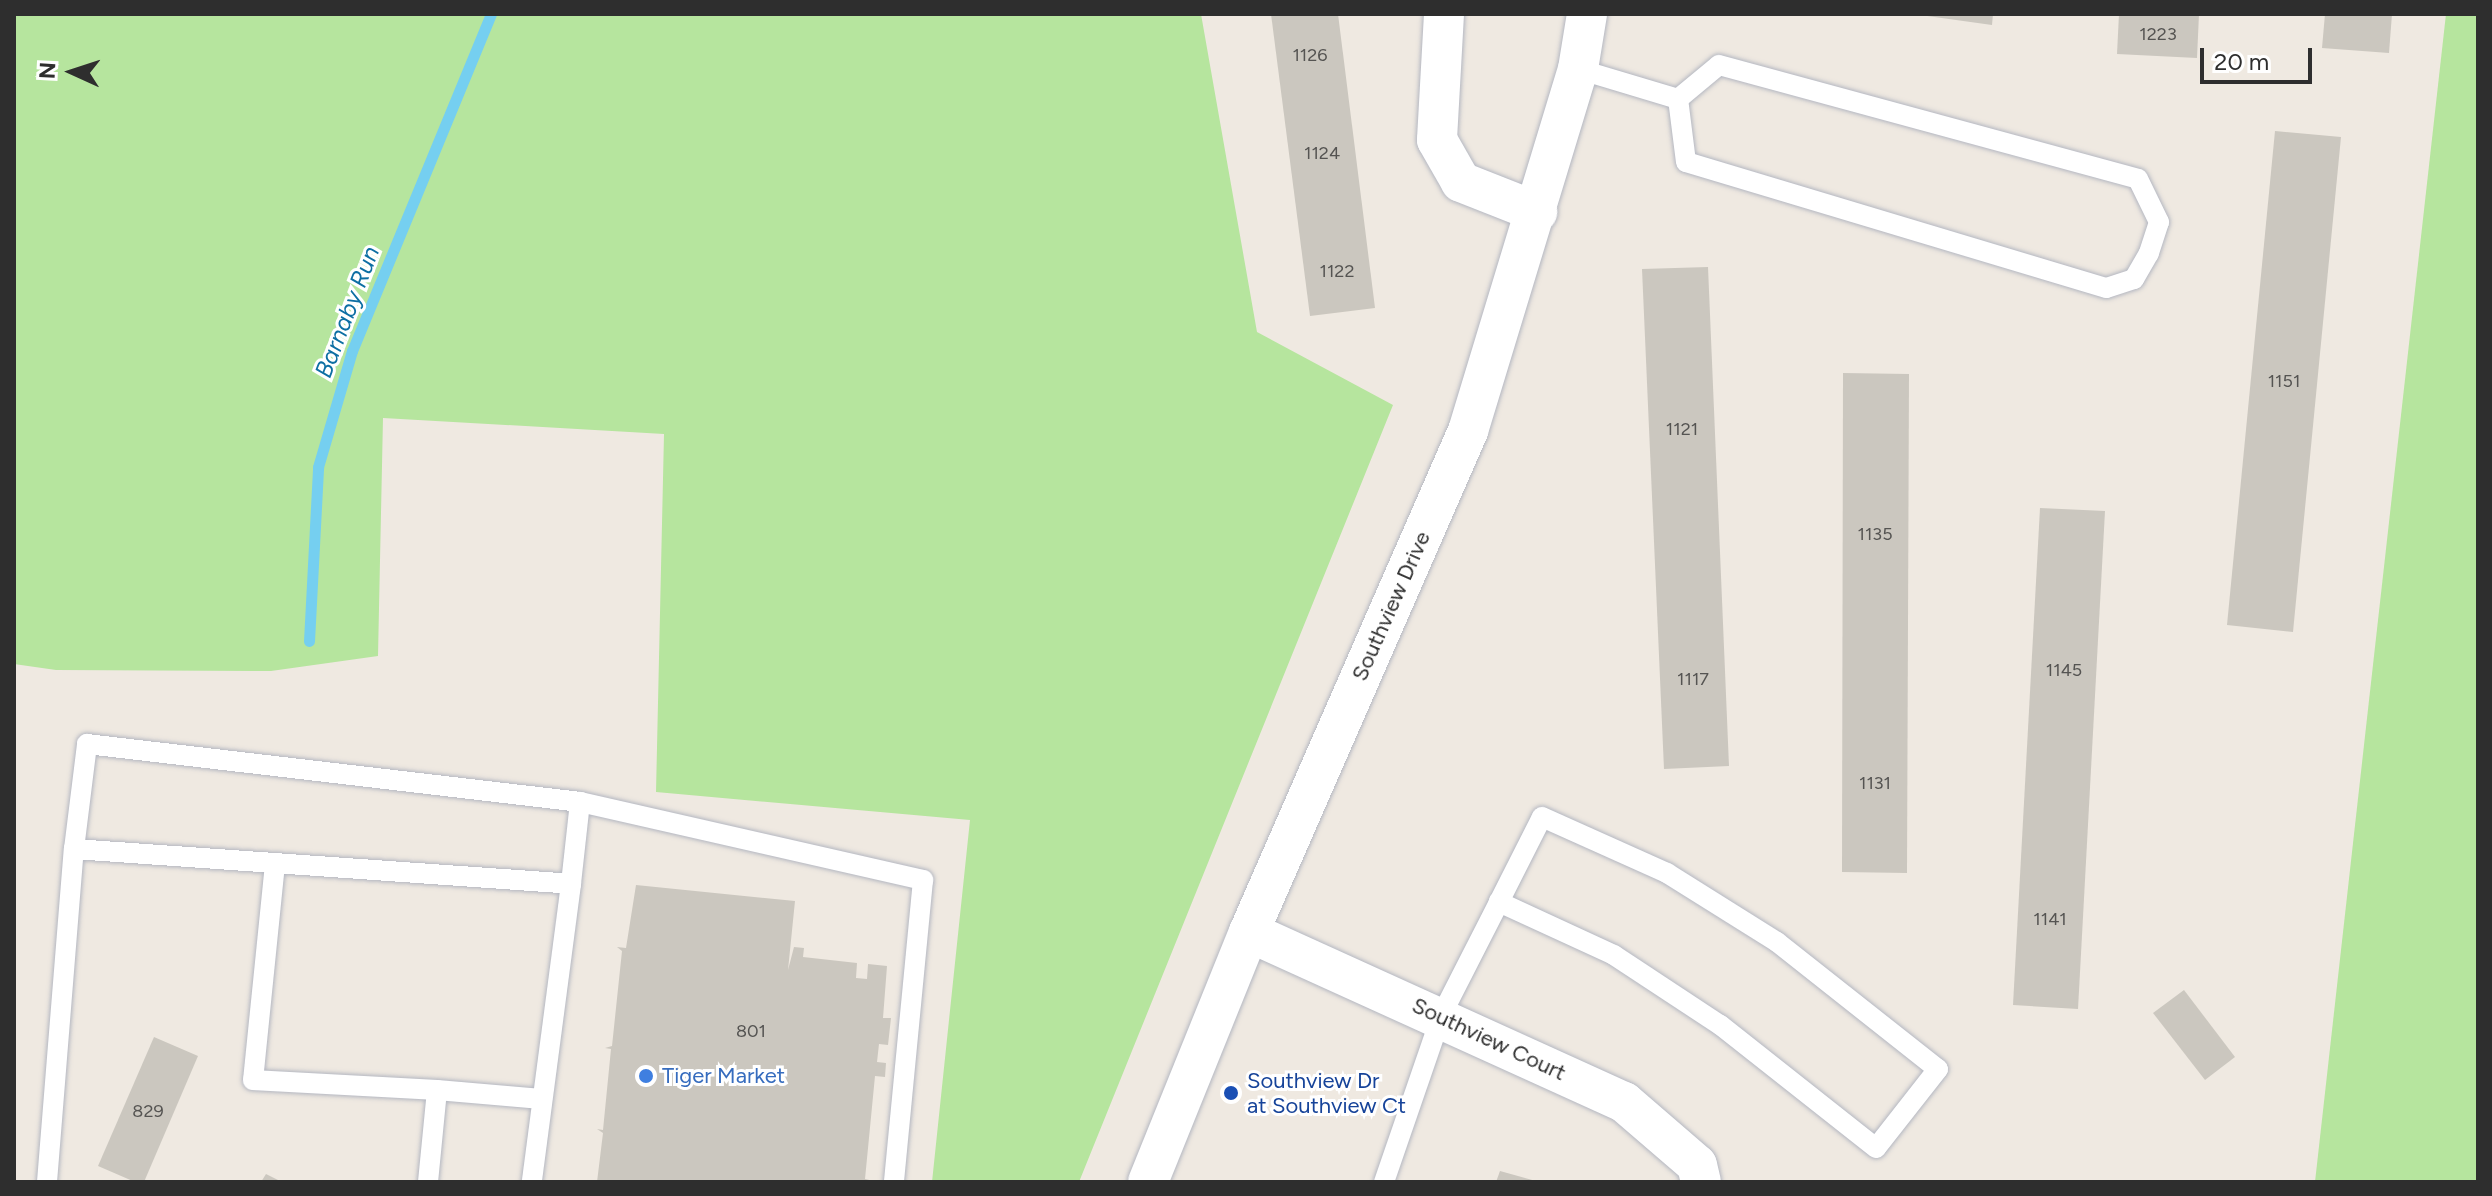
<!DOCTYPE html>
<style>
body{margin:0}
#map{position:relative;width:2492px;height:1196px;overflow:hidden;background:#efe9e1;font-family:Figtree,sans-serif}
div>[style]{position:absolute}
.green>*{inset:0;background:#b6e59e}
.stream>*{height:11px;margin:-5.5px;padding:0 5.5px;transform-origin:5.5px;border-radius:5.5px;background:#75cff0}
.building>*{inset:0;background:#cbc7bf}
.roads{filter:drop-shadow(0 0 2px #b4b7c1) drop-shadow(0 0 2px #b4b7c1)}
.service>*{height:20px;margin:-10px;padding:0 10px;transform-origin:10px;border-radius:10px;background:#fff}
.minor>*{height:40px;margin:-20px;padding:0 20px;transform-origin:20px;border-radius:20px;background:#fff}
.dots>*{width:22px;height:22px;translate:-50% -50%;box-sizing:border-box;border:4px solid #fff;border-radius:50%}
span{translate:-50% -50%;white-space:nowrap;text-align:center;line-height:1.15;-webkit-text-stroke:6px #fff;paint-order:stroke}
.number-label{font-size:18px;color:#555452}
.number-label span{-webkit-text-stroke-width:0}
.street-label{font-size:22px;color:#2e2e2e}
.shop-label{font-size:22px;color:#366cbe}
.left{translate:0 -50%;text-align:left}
.transit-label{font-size:22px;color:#164399}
.water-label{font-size:24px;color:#0d6fa3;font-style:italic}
.frame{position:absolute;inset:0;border:16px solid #2e2e2e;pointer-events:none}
.north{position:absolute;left:32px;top:32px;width:80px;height:80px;-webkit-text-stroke:6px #fff;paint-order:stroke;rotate:273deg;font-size:22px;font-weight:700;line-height:32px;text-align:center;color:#2e2e2e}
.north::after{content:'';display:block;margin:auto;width:28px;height:36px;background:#2e2e2e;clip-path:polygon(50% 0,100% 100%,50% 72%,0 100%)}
.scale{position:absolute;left:2200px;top:48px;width:112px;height:36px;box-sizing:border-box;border:4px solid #2e2e2e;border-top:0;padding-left:10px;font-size:24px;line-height:28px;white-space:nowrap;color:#2e2e2e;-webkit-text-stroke:6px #fff;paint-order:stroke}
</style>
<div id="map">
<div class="green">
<div style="clip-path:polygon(14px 14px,1201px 14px,1257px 332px,1393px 405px,1079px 1182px,932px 1182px,970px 820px,656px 792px,664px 434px,383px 418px,378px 656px,271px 671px,56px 670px,14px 664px)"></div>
<div style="clip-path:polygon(2446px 14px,2478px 14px,2478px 1182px,2315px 1182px)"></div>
</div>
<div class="stream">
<div style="left:309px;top:641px;width:174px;rotate:-87deg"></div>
<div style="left:318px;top:467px;width:121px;rotate:-73.7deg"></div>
<div style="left:352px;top:351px;width:365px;rotate:-67.6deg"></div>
</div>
<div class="building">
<div style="clip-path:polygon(1271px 14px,1338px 14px,1375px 308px,1310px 316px)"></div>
<div style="clip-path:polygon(1913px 14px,1993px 14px,1992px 25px)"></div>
<div style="clip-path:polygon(2119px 14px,2199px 14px,2197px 58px,2117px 54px)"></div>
<div style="clip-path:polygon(2325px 14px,2392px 14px,2389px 53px,2322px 48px)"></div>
<div style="clip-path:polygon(2275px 131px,2341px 137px,2293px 632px,2227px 625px)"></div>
<div style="clip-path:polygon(1708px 267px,1729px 766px,1664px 769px,1642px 269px)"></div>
<div style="clip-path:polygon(1843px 373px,1909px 374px,1907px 873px,1842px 872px)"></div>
<div style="clip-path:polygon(2040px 508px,2105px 511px,2078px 1009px,2013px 1005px)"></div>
<div style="clip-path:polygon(636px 885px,795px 901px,788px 970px,794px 947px,804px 948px,803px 957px,857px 963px,856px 978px,867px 979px,868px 964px,887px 966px,883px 1018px,891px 1018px,888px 1045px,879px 1044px,877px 1062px,886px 1063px,885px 1077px,875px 1076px,865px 1179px,878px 1182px,597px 1182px,603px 1133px,597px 1129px,603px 1130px,611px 1049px,605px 1048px,612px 1046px,622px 951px,617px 947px,626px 948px)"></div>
<div style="clip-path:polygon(2184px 990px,2235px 1057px,2205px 1080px,2153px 1013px)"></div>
<div style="clip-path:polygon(154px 1037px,198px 1056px,144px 1182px,135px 1182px,98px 1166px)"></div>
<div style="clip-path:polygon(1500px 1171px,1536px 1181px,1536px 1182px,1496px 1182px)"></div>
<div style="clip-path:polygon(266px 1174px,282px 1182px,261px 1182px)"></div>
</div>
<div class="roads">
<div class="service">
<div style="left:1719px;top:65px;width:434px;rotate:15.2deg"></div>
<div style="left:2138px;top:179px;width:48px;rotate:64deg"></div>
<div style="left:2159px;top:222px;width:33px;rotate:108deg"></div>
<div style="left:2149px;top:253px;width:30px;rotate:120deg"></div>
<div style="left:2134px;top:279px;width:29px;rotate:162deg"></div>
<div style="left:2106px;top:288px;width:438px;rotate:-163.3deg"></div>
<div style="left:1686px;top:162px;width:64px;rotate:-97.2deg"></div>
<div style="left:1678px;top:99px;width:53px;rotate:-39.7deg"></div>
<div style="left:1578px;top:69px;width:104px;rotate:16.7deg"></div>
<div style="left:580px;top:802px;width:352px;rotate:12.8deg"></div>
<div style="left:923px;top:880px;width:303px;rotate:95.5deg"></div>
<div style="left:74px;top:849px;width:106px;rotate:-82.9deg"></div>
<div style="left:87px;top:744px;width:496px;rotate:6.7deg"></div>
<div style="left:580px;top:802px;width:82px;rotate:96.3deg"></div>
<div style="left:275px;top:864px;width:217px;rotate:95.8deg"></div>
<div style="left:253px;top:1080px;width:184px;rotate:3.1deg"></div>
<div style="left:47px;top:1182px;width:334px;rotate:-85.4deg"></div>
<div style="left:74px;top:849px;width:498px;rotate:4deg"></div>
<div style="left:571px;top:884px;width:301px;rotate:97.5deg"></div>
<div style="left:428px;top:1182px;width:92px;rotate:-84.4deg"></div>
<div style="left:437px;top:1090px;width:105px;rotate:4.9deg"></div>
<div style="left:1384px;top:1182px;width:176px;rotate:-71deg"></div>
<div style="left:1441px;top:1016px;width:128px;rotate:-63deg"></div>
<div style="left:1499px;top:902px;width:95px;rotate:-63.2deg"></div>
<div style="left:1542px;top:817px;width:137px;rotate:24.1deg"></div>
<div style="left:1667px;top:873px;width:130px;rotate:32.1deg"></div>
<div style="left:1777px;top:942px;width:205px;rotate:38.3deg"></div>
<div style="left:1938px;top:1069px;width:100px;rotate:128.1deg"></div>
<div style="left:1876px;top:1148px;width:199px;rotate:-141.7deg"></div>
<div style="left:1720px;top:1025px;width:127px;rotate:-146.6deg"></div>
<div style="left:1614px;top:955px;width:127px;rotate:-155.3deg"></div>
</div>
<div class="minor">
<div style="left:1444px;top:14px;width:126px;rotate:93.2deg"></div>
<div style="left:1437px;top:140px;width:48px;rotate:60.3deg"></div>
<div style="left:1461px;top:182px;width:82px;rotate:21.5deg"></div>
<div style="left:1249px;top:932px;width:412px;rotate:24.4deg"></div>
<div style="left:1624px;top:1102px;width:96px;rotate:40.8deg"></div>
<div style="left:1697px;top:1165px;width:17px;rotate:77deg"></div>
<div style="left:1148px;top:1182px;width:270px;rotate:-68deg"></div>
<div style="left:1249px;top:932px;width:547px;rotate:-66.39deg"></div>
<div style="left:1468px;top:431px;width:378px;rotate:-73.1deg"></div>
<div style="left:1578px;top:69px;width:56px;rotate:-80.7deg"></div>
</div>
</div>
<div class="dots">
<div style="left:646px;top:1076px;background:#3f7fe0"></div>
<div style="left:1231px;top:1093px;background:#1a4fb4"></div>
</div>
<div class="number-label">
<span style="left:2158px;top:34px">1223</span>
<span style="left:1310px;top:55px">1126</span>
<span style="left:1322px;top:153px">1124</span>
<span style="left:1337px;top:271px">1122</span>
<span style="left:2284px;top:381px">1151</span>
<span style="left:1682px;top:429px">1121</span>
<span style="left:1875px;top:534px">1135</span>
<span style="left:2064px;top:670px">1145</span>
<span style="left:1693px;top:679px">1117</span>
<span style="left:1875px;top:783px">1131</span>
<span style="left:2050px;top:919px">1141</span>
<span style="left:751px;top:1031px">801</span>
<span style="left:148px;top:1111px">829</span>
</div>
<div class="street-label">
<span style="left:1391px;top:606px;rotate:-66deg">Southview Drive</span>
<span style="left:1489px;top:1039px;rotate:25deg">Southview Court</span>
</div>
<div class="shop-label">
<span class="left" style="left:662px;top:1076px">Tiger Market</span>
</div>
<div class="transit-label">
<span class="left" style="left:1247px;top:1093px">Southview Dr<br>at Southview Ct</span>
</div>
<div class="water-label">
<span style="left:347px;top:312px;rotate:-69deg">Barnaby Run</span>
</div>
<div class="frame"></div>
<div class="north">N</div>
<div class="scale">20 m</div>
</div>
